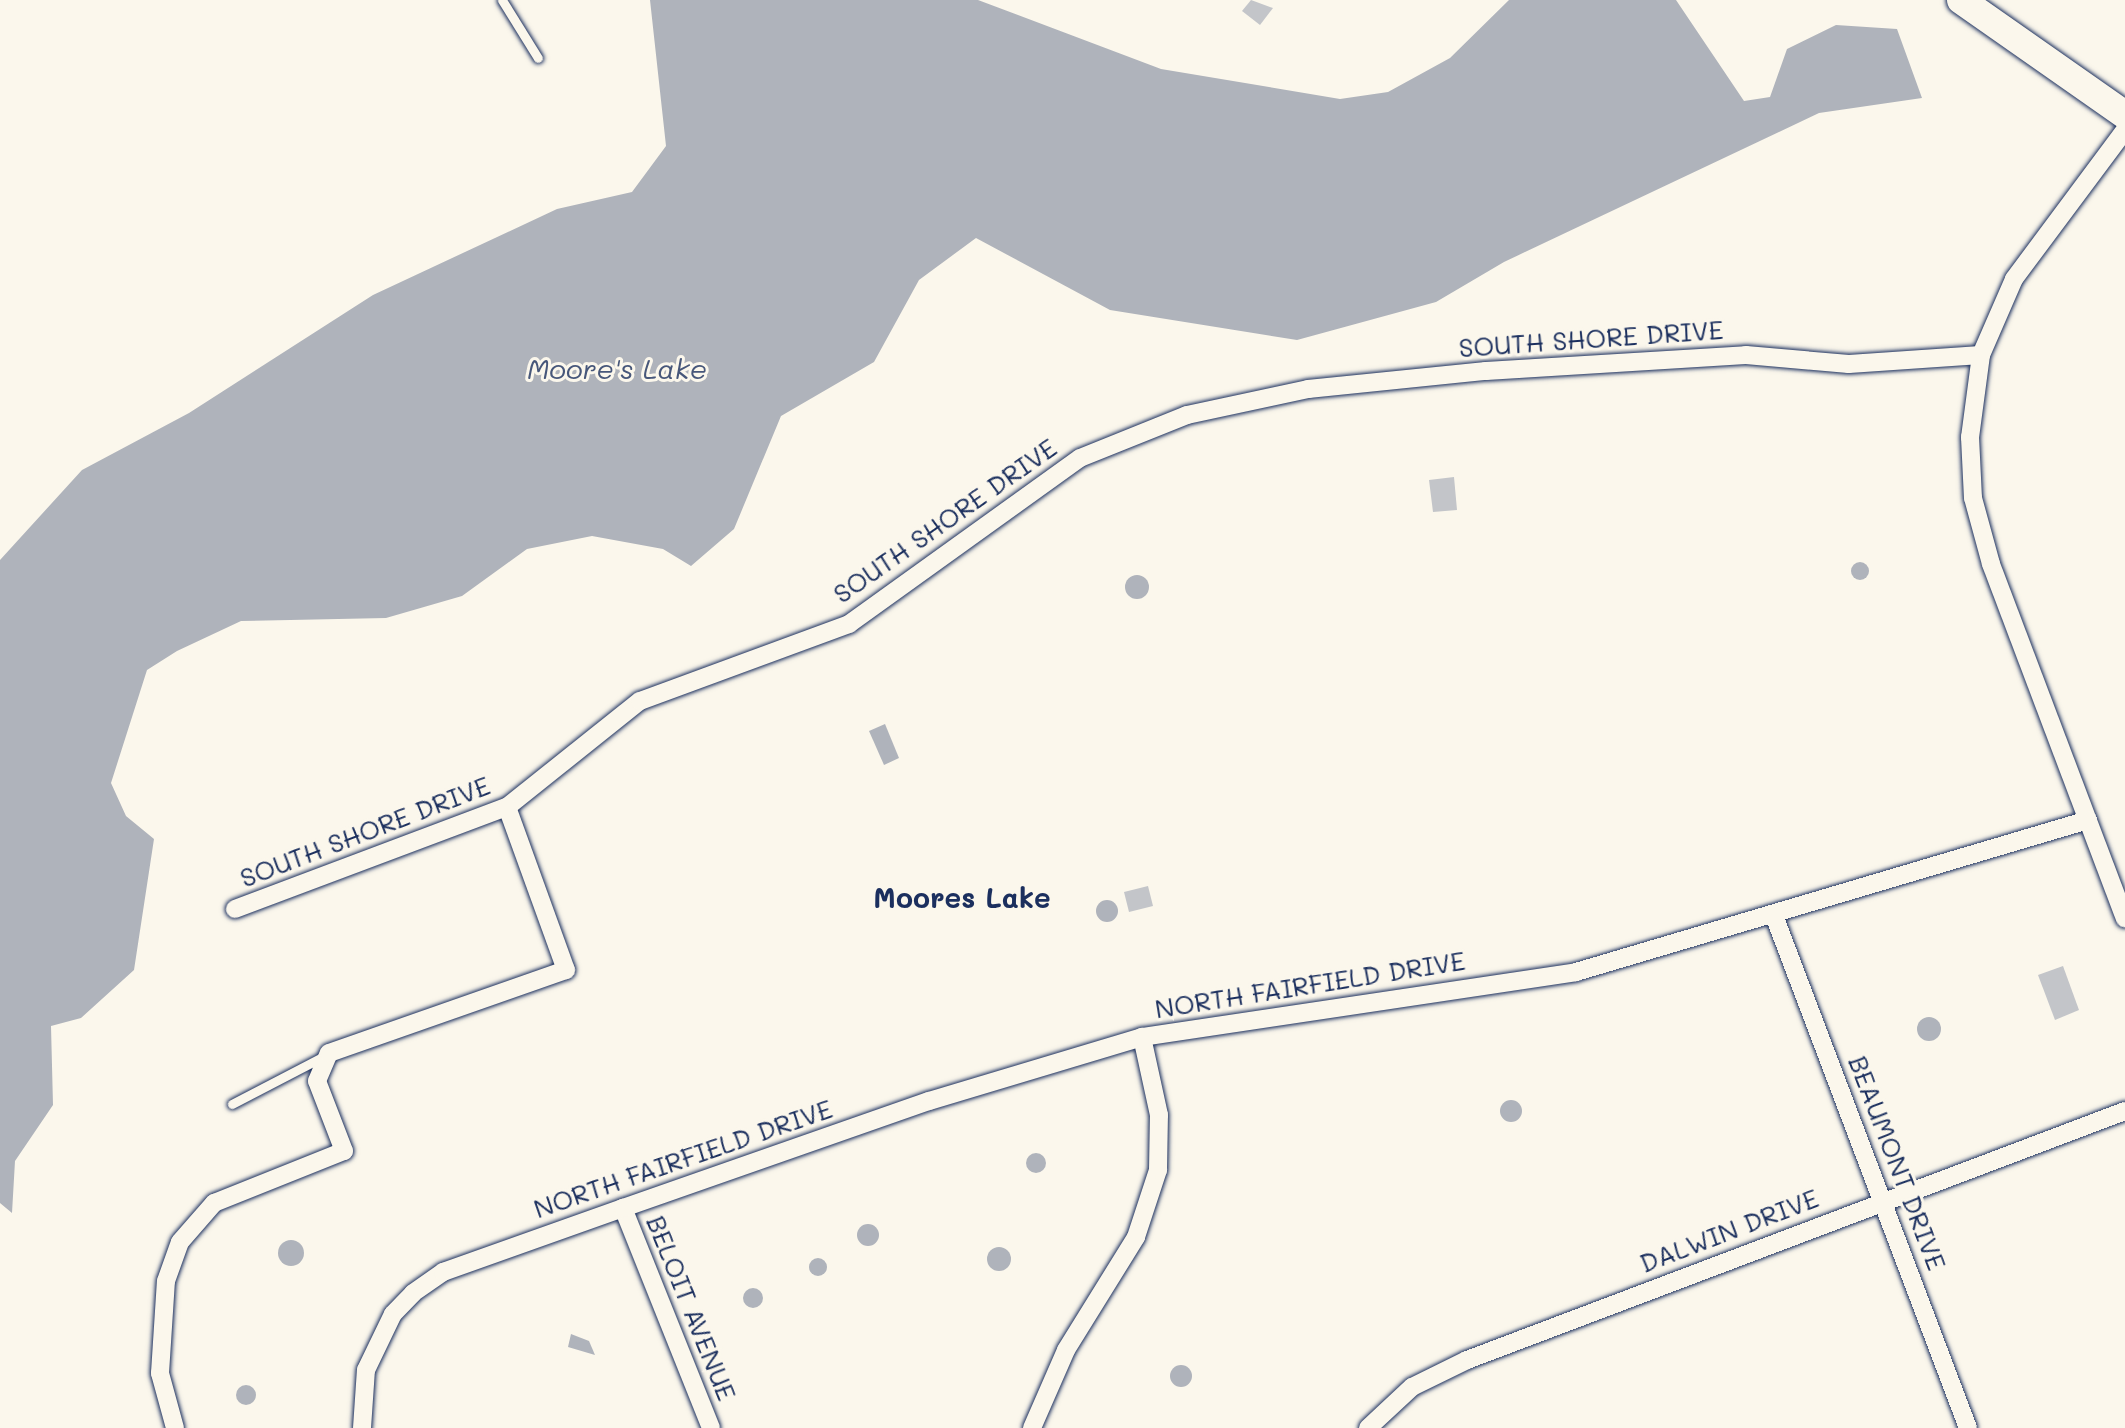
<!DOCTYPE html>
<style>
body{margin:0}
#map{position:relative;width:2125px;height:1428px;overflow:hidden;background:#fbf7ec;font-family:Mali,sans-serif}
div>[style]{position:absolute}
.water>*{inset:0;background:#afb3bb}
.round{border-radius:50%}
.building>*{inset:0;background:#c3c5c9}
.roads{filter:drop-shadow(0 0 2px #1b2f5e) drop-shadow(0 0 2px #1b2f5e)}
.service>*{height:9px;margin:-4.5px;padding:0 4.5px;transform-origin:4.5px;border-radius:4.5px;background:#fbf7ec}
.minor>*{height:18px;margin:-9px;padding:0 9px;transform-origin:9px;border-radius:9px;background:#fbf7ec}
.primary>*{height:28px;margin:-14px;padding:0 14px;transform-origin:14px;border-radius:14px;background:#fbf7ec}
span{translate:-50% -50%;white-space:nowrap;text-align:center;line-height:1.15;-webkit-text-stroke:6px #fbf7ec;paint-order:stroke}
.street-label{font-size:26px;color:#1b2f5e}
.water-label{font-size:28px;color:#47577a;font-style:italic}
.neighbourhood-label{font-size:28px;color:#1b2f5e;font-weight:700}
</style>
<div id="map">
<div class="water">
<div style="clip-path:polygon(650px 0,978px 0,1161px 69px,1340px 99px,1388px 92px,1450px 58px,1509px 0,1676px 0,1744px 101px,1770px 97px,1787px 49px,1836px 25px,1897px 29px,1922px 98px,1819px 113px,1504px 262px,1436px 302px,1297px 340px,1110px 310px,976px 238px,919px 280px,874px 362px,781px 416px,734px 529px,691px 566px,663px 549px,592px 536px,527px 549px,462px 596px,386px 618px,241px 621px,177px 651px,147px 670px,111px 783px,126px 816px,154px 839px,134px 970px,81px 1018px,51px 1026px,53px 1105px,15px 1161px,12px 1213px,0 1203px,0 560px,82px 470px,189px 413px,373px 295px,557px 209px,632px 192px,666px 146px)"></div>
<div class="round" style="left:1851px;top:562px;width:18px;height:18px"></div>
<div class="round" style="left:1125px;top:575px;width:24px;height:24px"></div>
<div style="clip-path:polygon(885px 724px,899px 758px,884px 765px,869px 731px)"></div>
<div class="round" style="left:1096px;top:900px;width:22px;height:22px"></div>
<div class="round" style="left:1917px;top:1017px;width:24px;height:24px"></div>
<div class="round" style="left:1500px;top:1100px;width:22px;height:22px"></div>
<div class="round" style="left:1026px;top:1153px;width:20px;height:20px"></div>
<div class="round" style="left:857px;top:1224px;width:22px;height:22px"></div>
<div class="round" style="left:278px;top:1240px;width:26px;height:26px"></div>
<div class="round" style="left:987px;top:1247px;width:24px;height:24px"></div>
<div class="round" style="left:809px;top:1258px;width:18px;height:18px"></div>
<div class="round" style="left:743px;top:1288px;width:20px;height:20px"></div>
<div style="clip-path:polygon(571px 1334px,589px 1341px,595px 1355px,568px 1347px)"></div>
<div class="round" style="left:1170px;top:1365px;width:22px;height:22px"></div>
<div class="round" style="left:236px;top:1385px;width:20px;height:20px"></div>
</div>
<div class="building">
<div style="clip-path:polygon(1251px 0,1273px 8px,1260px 25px,1242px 11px)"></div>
<div style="clip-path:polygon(1454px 477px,1457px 510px,1433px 512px,1429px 480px)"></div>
<div style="clip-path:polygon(1148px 886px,1153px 906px,1129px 912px,1124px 892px)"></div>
<div style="clip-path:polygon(2063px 966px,2079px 1010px,2055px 1020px,2038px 975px)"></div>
</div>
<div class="roads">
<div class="service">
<div style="left:502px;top:0;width:68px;rotate:58.2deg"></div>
<div style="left:232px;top:1104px;width:106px;rotate:-27.5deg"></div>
</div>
<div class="minor">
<div style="left:2125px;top:130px;width:186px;rotate:126.7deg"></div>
<div style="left:2014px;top:279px;width:83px;rotate:113.5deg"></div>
<div style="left:1981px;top:355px;width:83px;rotate:97.6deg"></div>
<div style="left:1970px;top:437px;width:61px;rotate:87.2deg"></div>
<div style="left:1973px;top:498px;width:68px;rotate:74.7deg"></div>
<div style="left:1991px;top:564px;width:379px;rotate:69.3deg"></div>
<div style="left:235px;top:909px;width:290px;rotate:-20.6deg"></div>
<div style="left:507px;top:807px;width:170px;rotate:-38.6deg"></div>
<div style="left:640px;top:701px;width:223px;rotate:-20.2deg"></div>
<div style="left:849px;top:624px;width:284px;rotate:-35.7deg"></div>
<div style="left:1080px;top:458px;width:115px;rotate:-21.9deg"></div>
<div style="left:1187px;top:415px;width:124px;rotate:-12.1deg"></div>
<div style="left:1308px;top:389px;width:179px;rotate:-5.8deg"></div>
<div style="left:1486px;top:371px;width:260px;rotate:-3.5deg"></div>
<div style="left:1746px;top:355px;width:103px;rotate:5deg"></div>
<div style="left:1849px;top:364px;width:132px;rotate:-3.9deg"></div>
<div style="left:1775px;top:918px;width:545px;rotate:69.27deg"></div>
<div style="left:623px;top:1208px;width:237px;rotate:68.2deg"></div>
<div style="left:175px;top:1428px;width:57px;rotate:-105.3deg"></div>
<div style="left:160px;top:1373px;width:92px;rotate:-86.3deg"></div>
<div style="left:166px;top:1281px;width:41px;rotate:-70.3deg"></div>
<div style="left:180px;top:1242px;width:52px;rotate:-48.9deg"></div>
<div style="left:214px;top:1203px;width:140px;rotate:-21.8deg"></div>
<div style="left:344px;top:1151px;width:75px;rotate:-111.1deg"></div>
<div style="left:317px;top:1081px;width:30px;rotate:-67deg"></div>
<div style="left:329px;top:1053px;width:251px;rotate:-19.3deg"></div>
<div style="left:566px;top:970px;width:173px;rotate:-109.9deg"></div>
<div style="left:362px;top:1428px;width:58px;rotate:-86.1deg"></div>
<div style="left:366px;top:1370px;width:62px;rotate:-64.3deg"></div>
<div style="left:393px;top:1314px;width:29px;rotate:-46deg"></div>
<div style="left:413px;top:1293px;width:37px;rotate:-35deg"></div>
<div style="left:443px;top:1272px;width:191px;rotate:-19.6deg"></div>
<div style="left:623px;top:1208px;width:324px;rotate:-19.3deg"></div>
<div style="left:929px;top:1101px;width:222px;rotate:-16.7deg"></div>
<div style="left:1142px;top:1037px;width:439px;rotate:-8.5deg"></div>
<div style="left:1576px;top:972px;width:534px;rotate:-16.53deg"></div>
<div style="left:1032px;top:1428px;width:85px;rotate:-66.4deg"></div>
<div style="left:1066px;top:1350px;width:133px;rotate:-58.2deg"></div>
<div style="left:1136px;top:1237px;width:71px;rotate:-71.8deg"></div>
<div style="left:1158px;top:1170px;width:55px;rotate:-89deg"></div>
<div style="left:1159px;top:1115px;width:80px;rotate:-102.3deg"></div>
<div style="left:1368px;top:1428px;width:60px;rotate:-43deg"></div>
<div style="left:1412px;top:1387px;width:61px;rotate:-26.1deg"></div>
<div style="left:1467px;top:1360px;width:704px;rotate:-20.73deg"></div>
</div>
<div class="primary">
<div style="left:1961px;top:0;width:200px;rotate:35deg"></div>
</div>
</div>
<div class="street-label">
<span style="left:1591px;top:339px;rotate:-4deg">SOUTH SHORE DRIVE</span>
<span style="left:945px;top:521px;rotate:-35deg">SOUTH SHORE DRIVE</span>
<span style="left:365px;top:832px;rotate:-21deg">SOUTH SHORE DRIVE</span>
<span style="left:1310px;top:985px;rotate:-9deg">NORTH FAIRFIELD DRIVE</span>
<span style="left:683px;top:1159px;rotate:-19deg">NORTH FAIRFIELD DRIVE</span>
<span style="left:1897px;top:1163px;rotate:69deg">BEAUMONT DRIVE</span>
<span style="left:1729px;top:1231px;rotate:-21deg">DALWIN DRIVE</span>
<span style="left:691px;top:1308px;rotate:68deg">BELOIT AVENUE</span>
</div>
<div class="water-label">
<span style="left:617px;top:368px">Moore's Lake</span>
</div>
<div class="neighbourhood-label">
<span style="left:962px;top:897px">Moores Lake</span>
</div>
</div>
